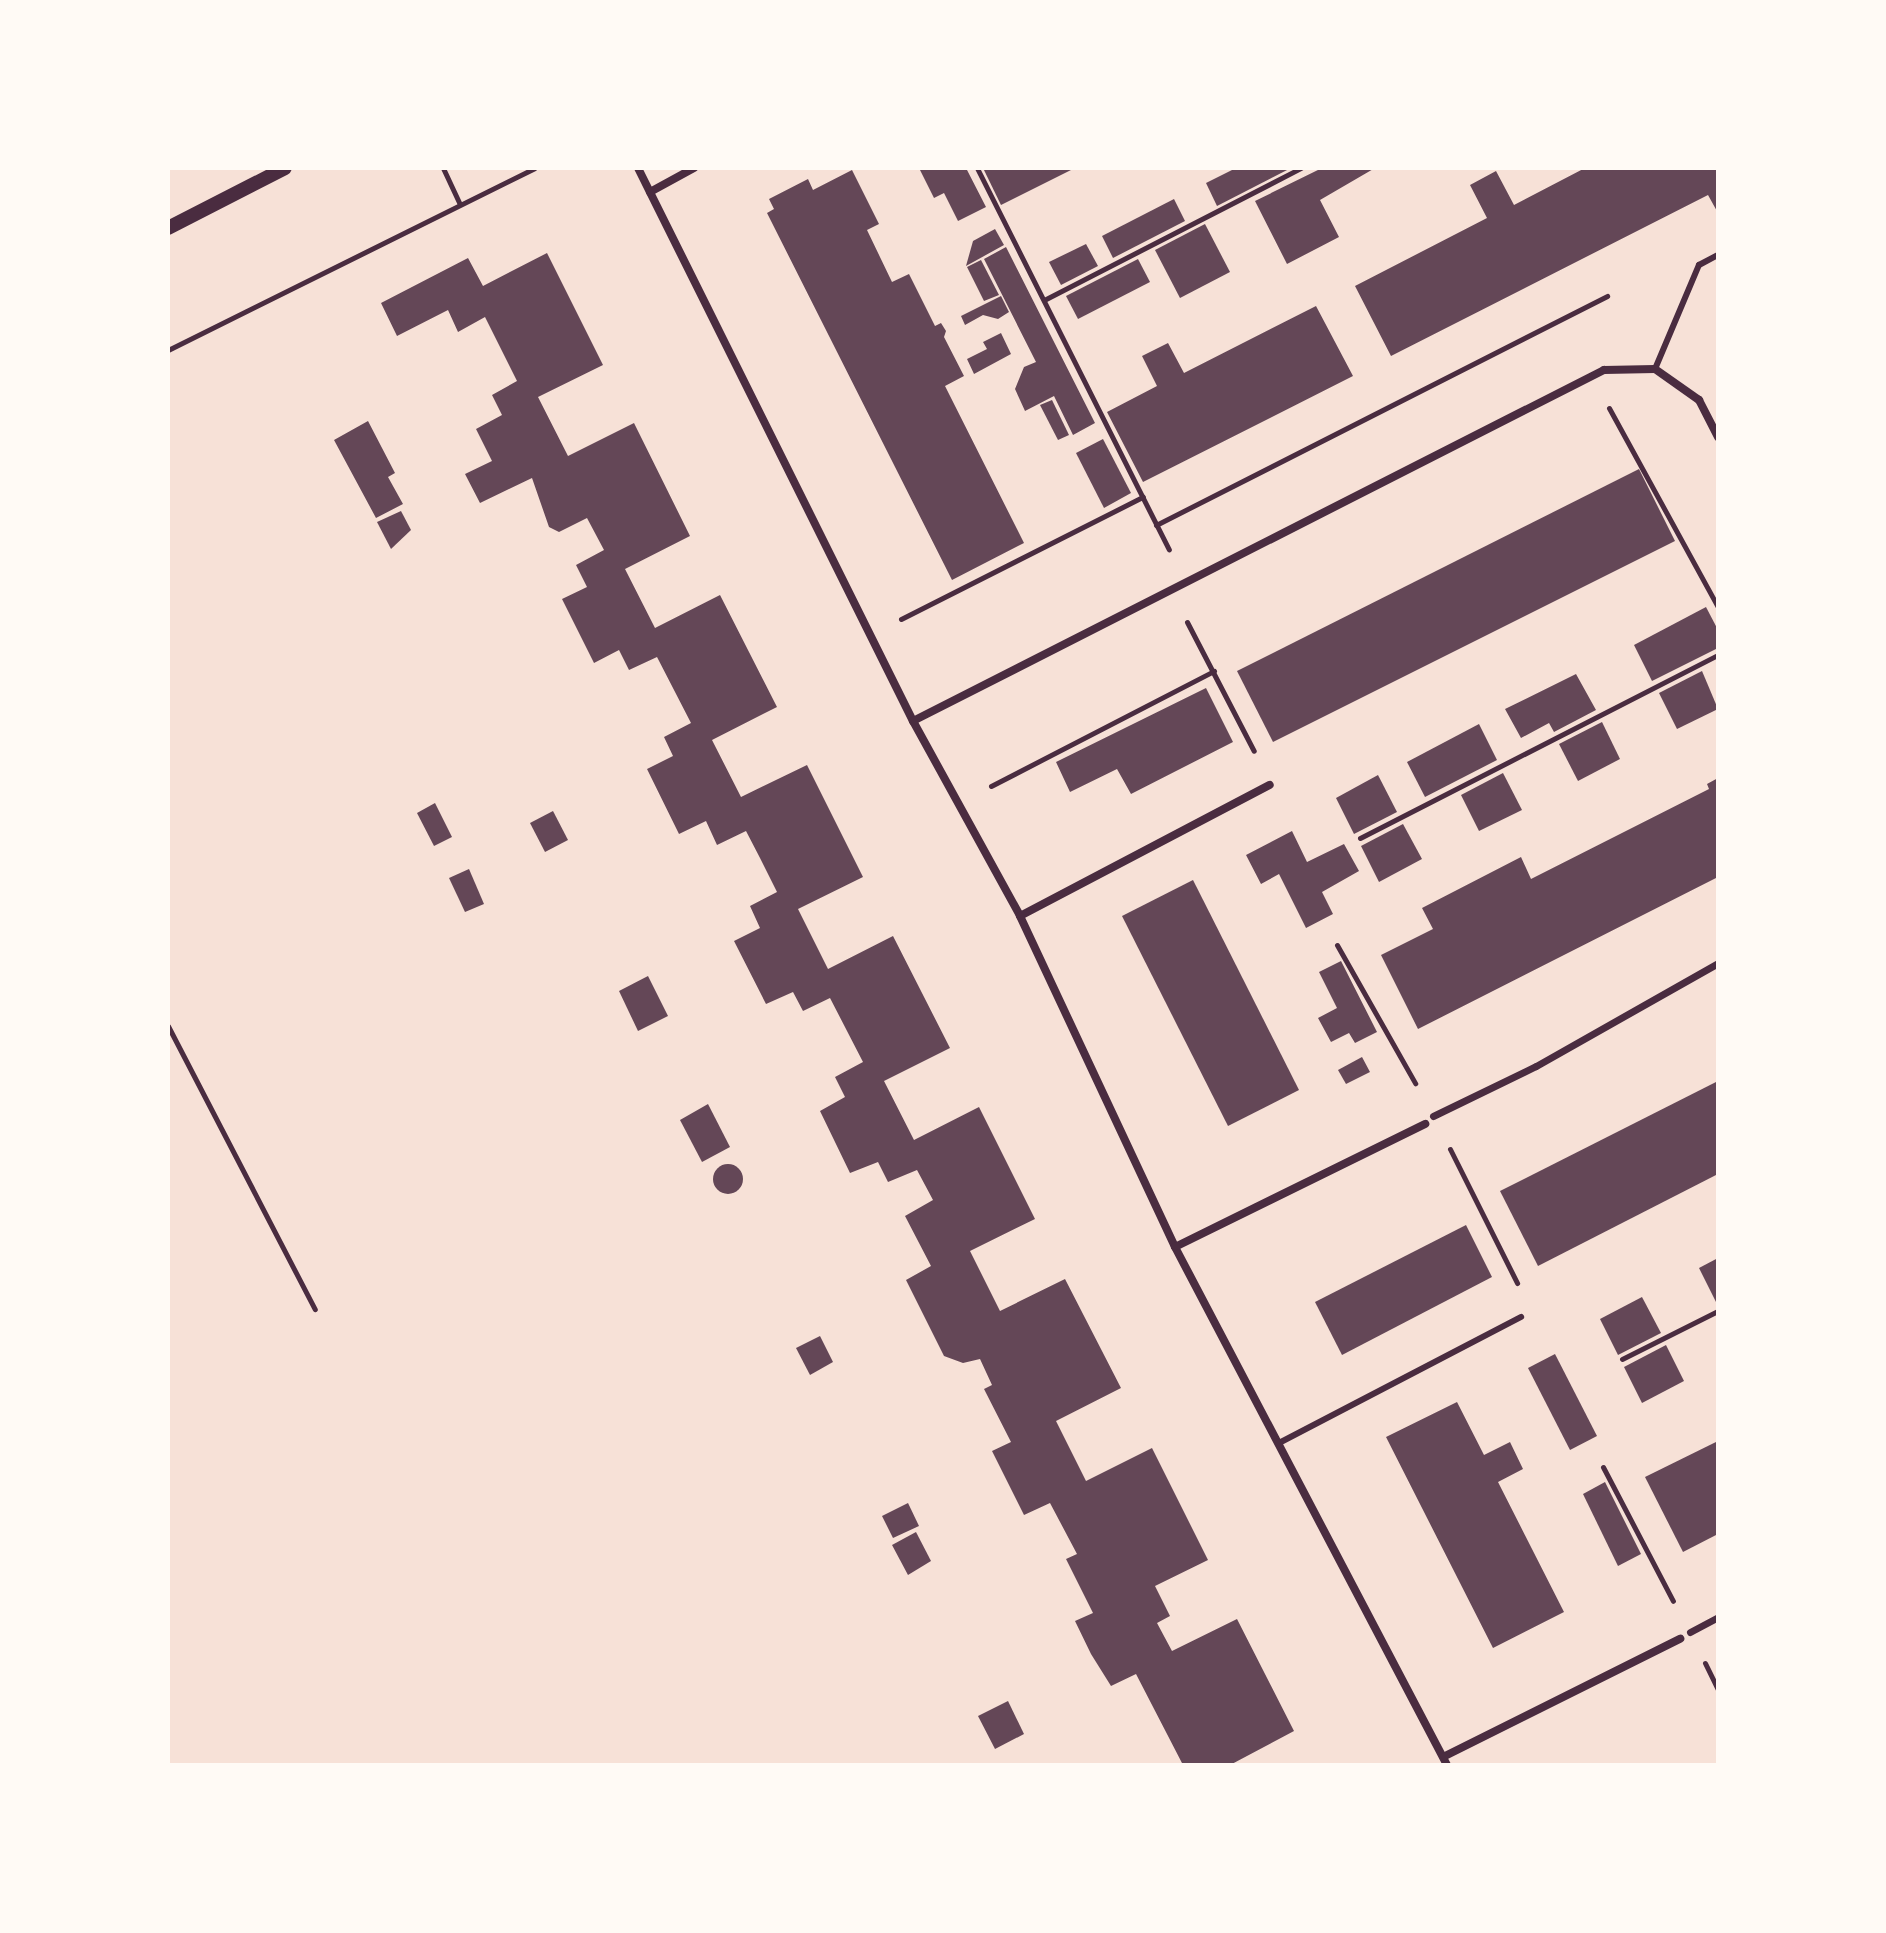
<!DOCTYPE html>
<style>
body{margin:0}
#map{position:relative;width:1886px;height:1933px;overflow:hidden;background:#f7e1d7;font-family:Bitter,serif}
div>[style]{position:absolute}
.building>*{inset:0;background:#644757}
.round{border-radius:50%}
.path>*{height:5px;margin:-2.5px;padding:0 2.5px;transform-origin:2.5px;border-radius:2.5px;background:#4a2c40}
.service>*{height:6px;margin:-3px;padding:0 3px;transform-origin:3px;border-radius:3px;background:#4a2c40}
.pedestrian>*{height:7px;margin:-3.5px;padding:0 3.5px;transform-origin:3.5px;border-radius:3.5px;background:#4a2c40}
.minor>*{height:8px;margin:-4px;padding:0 4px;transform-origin:4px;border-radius:4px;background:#4a2c40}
.tertiary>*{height:14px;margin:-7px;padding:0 7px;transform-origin:7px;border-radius:7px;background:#4a2c40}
span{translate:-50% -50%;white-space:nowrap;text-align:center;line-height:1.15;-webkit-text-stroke:7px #fffaf5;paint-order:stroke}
.frame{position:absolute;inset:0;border:170px solid #fffaf5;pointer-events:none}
</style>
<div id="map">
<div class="building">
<div style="clip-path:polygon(919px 168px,966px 168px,986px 207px,958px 221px,944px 193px,934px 198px)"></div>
<div style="clip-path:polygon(983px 168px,1075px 168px,1001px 205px)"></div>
<div style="clip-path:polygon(1236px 168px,1291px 168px,1217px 206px,1206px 183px)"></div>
<div style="clip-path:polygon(1322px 168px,1375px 168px,1320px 200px,1339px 237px,1287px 264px,1255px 201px)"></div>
<div style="clip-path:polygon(1585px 168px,1718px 168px,1718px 213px,1708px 195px,1391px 356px,1355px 286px,1487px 218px,1470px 185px,1496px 171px,1514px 205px)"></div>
<div style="clip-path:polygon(852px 170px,879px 224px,867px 230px,892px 282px,909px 274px,935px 326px,941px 323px,946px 331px,944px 337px,964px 376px,945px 386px,1024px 543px,952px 580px,767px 213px,774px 209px,769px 199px,808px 179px,813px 190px)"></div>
<div style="clip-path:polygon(1174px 199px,1185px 221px,1113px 258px,1102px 236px)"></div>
<div style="clip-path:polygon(1205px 224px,1230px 272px,1180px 298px,1155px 250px)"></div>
<div style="clip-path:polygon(995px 229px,1004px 245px,966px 266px,973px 241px)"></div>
<div style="clip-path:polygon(1086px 244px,1098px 266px,1061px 285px,1049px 262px)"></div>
<div style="clip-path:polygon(1006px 247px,1095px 423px,1073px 435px,1054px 396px,1025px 411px,1015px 389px,1024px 367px,1036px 362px,984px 259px)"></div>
<div style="clip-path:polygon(547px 253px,603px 365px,538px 397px,568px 456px,634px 423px,690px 536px,625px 569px,655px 628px,720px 595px,777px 707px,712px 740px,741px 797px,807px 765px,863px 877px,798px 909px,828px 969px,893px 936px,950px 1048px,884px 1081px,914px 1140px,979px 1107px,1035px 1219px,970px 1251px,1000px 1311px,1065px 1279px,1121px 1388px,1056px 1421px,1086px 1481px,1152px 1448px,1208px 1560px,1155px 1586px,1170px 1616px,1157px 1623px,1172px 1651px,1237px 1619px,1294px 1731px,1230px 1765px,1183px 1765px,1136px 1674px,1111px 1686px,1091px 1654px,1075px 1621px,1093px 1613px,1066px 1559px,1077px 1554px,1050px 1503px,1024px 1515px,992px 1451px,1011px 1442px,984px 1389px,992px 1385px,980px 1359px,963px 1363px,944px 1356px,906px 1280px,931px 1266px,905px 1216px,933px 1200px,917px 1170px,888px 1182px,878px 1162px,850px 1173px,820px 1111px,845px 1097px,835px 1077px,863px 1062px,830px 998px,803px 1011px,793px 992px,766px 1004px,734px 941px,760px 928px,750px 906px,777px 892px,760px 858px,746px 831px,717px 845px,706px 821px,679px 834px,647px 769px,673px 756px,664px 737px,691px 723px,657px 657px,629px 670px,619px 650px,594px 663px,562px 599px,587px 587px,576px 565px,604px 550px,587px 518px,559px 532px,549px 527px,532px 478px,480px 503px,465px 474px,492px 461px,476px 429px,502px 415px,492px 395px,517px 381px,485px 317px,458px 332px,448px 310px,397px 336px,381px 303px,468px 258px,483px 286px)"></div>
<div style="clip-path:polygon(1138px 259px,1150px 282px,1078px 319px,1066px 296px)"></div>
<div style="clip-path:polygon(981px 260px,999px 295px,984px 301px,967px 267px)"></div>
<div style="clip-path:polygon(1001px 296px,1009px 312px,998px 319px,983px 315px,965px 325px,961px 316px)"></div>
<div style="clip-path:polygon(1316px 306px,1353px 376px,1143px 482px,1107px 412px,1157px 386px,1142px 356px,1168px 343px,1184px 373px)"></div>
<div style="clip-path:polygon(1001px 333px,1011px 354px,974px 374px,967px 359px,987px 349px,983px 342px)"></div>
<div style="clip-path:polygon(1052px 400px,1069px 435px,1058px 440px,1040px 405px)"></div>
<div style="clip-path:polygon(368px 421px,395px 473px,388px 477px,403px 504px,376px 518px,334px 440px)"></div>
<div style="clip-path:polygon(1103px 439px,1131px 493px,1104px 508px,1076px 453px)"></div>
<div style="clip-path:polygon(1639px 469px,1675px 541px,1273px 742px,1237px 671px)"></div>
<div style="clip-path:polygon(401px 511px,411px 530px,391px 549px,377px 522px)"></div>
<div style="clip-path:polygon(1706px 607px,1718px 630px,1718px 648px,1652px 681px,1634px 645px)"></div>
<div style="clip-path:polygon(1702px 671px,1718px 709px,1677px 729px,1659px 693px)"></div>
<div style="clip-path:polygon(1576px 674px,1596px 710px,1554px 732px,1549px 723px,1521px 738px,1505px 709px)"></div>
<div style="clip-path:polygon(1206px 688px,1233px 742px,1131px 794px,1117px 769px,1070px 792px,1056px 762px)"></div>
<div style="clip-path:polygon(1602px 722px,1620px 759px,1578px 781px,1559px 744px)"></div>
<div style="clip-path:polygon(1479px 724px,1497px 760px,1425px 797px,1407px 762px)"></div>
<div style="clip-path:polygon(1503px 773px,1522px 810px,1479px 831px,1461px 795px)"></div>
<div style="clip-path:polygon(1378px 775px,1397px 812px,1354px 834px,1336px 798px)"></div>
<div style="clip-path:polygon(1718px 778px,1718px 877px,1418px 1029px,1381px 955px,1433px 929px,1422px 908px,1521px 857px,1531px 879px,1709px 789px,1707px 784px)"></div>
<div style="clip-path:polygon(435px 803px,452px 837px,434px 846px,417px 813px)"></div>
<div style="clip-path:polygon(553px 811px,568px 840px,545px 852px,530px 823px)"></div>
<div style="clip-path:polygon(1403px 824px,1422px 859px,1379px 882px,1361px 846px)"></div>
<div style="clip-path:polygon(1292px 831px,1307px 862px,1344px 844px,1359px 871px,1322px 892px,1333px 914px,1306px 928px,1279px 874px,1261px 884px,1246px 855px)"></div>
<div style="clip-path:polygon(469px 869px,484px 904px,465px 912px,449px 878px)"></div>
<div style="clip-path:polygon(1193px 880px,1299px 1090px,1228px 1126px,1122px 916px)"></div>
<div style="clip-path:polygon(1341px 961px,1377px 1032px,1355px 1043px,1349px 1033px,1331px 1042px,1318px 1018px,1337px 1008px,1319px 972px)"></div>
<div style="clip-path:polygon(648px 976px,668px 1016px,638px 1031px,619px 991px)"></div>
<div style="clip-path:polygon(1362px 1057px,1370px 1072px,1346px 1084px,1338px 1070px)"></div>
<div style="clip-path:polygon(1718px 1081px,1718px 1174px,1538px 1266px,1500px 1191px)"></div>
<div style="clip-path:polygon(708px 1104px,730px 1147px,702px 1162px,680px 1120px)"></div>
<div class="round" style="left:713px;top:1164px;width:30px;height:30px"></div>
<div style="clip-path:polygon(1466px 1225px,1492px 1277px,1342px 1355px,1315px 1302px)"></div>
<div style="clip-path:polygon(1718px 1258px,1718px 1306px,1699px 1268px)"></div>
<div style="clip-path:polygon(1642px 1297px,1661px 1333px,1618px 1355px,1600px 1319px)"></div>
<div style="clip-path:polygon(820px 1336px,833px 1362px,810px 1375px,796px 1348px)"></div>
<div style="clip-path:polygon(1666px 1345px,1684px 1381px,1642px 1403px,1624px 1367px)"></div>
<div style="clip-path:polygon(1555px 1354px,1597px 1436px,1570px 1450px,1528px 1368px)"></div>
<div style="clip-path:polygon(1457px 1402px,1484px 1455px,1510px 1442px,1523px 1469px,1498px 1482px,1564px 1612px,1493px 1648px,1386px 1437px)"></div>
<div style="clip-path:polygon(1718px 1441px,1718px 1534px,1683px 1552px,1645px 1477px)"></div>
<div style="clip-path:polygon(1605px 1482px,1641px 1554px,1618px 1566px,1583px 1494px)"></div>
<div style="clip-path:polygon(908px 1503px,919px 1526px,893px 1538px,882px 1516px)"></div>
<div style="clip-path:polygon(916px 1532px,931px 1561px,908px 1575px,892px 1545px)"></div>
<div style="clip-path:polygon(1008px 1701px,1024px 1734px,995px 1749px,978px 1716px)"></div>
</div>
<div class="path">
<div style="left:443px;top:168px;width:40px;rotate:65deg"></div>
<div style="left:977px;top:168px;width:427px;rotate:63.3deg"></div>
<div style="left:1044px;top:300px;width:289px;rotate:-27.2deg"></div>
<div style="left:168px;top:350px;width:409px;rotate:-26.4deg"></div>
<div style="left:1609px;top:408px;width:227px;rotate:61.3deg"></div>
<div style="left:1156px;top:525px;width:506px;rotate:-26.92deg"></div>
<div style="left:901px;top:619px;width:271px;rotate:-26.8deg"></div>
<div style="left:1187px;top:622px;width:145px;rotate:62.6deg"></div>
<div style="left:991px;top:786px;width:251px;rotate:-27.3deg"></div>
<div style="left:1360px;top:838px;width:402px;rotate:-27.1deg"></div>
<div style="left:1337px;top:945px;width:159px;rotate:60.5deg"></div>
<div style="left:168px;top:1026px;width:319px;rotate:62.6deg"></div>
<div style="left:1450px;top:1149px;width:150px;rotate:63.4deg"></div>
<div style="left:1622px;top:1359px;width:107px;rotate:-26.6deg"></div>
<div style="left:1603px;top:1467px;width:151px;rotate:62.4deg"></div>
<div style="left:1705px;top:1663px;width:30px;rotate:64deg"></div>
</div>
<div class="service">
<div style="left:1655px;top:369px;width:113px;rotate:-67.1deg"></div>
<div style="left:1699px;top:265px;width:21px;rotate:-28deg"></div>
<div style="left:1279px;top:1443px;width:273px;rotate:-27.5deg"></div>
</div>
<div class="pedestrian">
<div style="left:1433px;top:1116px;width:114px;rotate:-25.9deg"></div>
<div style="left:1536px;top:1066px;width:209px;rotate:-29.5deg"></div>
<div style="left:1690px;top:1632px;width:32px;rotate:-28deg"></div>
</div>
<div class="minor">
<div style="left:638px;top:168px;width:618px;rotate:63.56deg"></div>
<div style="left:913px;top:721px;width:222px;rotate:61.2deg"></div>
<div style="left:1020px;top:916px;width:365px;rotate:64.9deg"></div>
<div style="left:1175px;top:1247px;width:585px;rotate:62.3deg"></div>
<div style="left:650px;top:192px;width:50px;rotate:-28.6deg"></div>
<div style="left:913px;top:721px;width:775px;rotate:-26.93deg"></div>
<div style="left:1604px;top:370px;width:51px;rotate:-1.1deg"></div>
<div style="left:1655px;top:369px;width:54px;rotate:35.2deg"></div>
<div style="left:1699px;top:400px;width:42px;rotate:62.8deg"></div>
<div style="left:1020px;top:916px;width:282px;rotate:-27.7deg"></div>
<div style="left:1175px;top:1247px;width:279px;rotate:-26.2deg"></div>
<div style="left:1445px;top:1756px;width:263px;rotate:-26.5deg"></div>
</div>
<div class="tertiary">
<div style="left:168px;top:228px;width:131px;rotate:-27.1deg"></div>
</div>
<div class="frame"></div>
</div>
